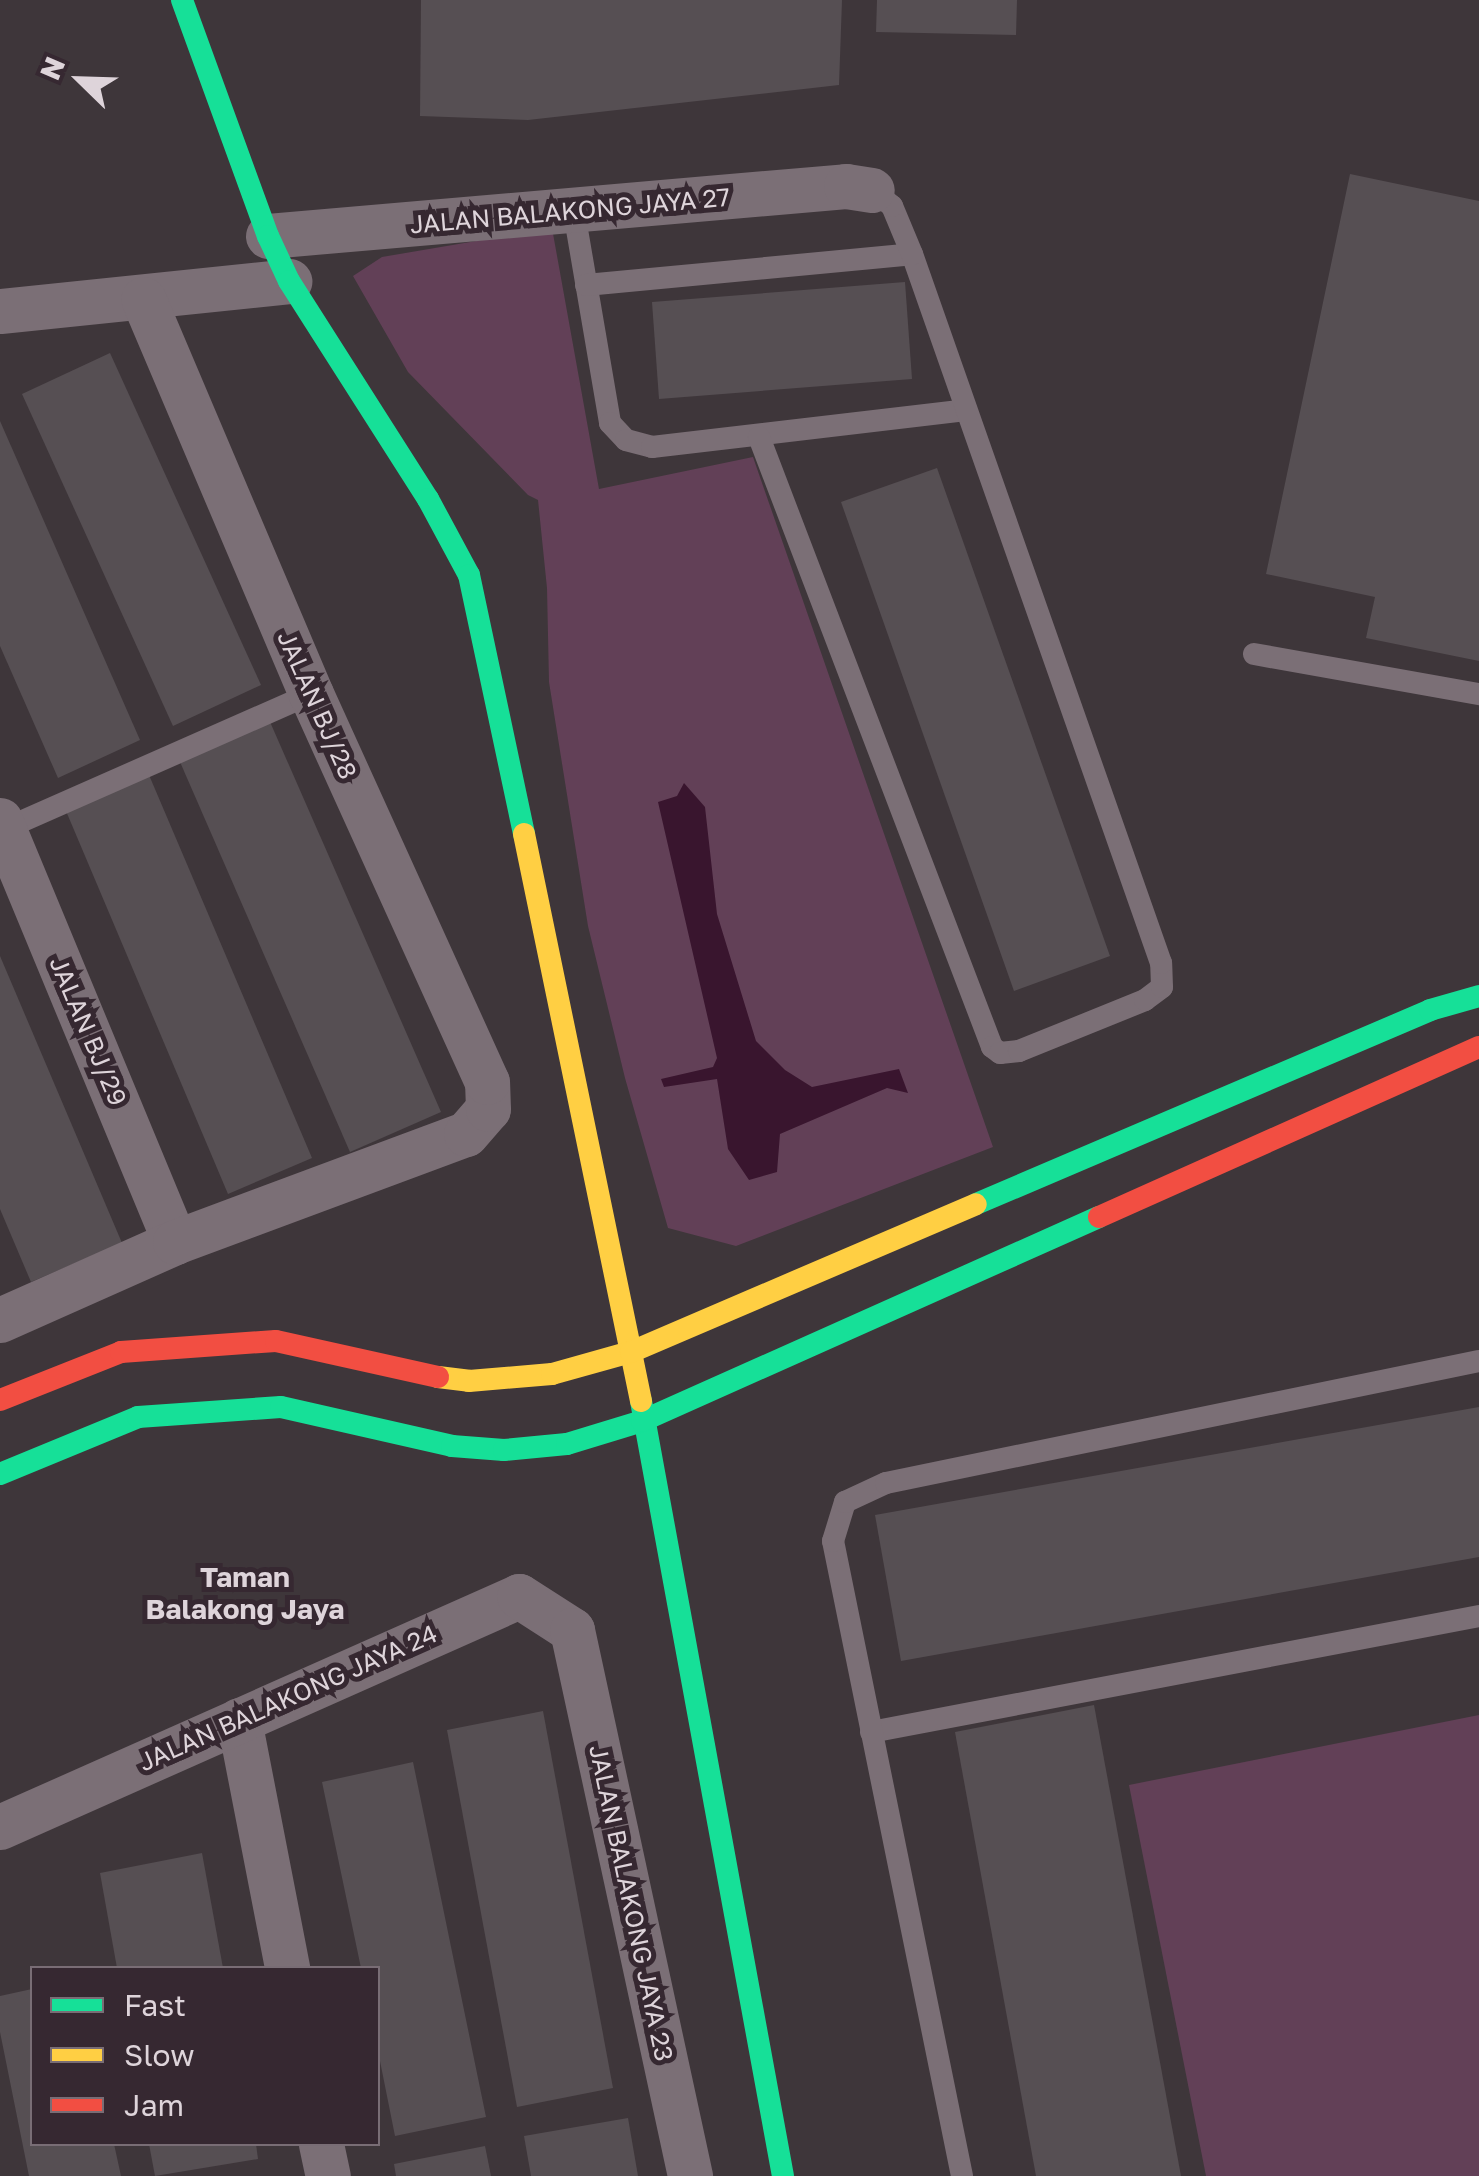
<!DOCTYPE html>
<style>
body{margin:0}
#map{position:relative;width:1479px;height:2176px;overflow:hidden;background:#3e363a;font-family:"Golos Text",sans-serif}
div>[style]{position:absolute}
.green>*{inset:0;background:#624057}
.water>*{inset:0;background:#39152e}
.building>*{inset:0;background:#564f53}
.lane>*{height:22px;margin:-11px;padding:0 11px;transform-origin:11px;border-radius:11px;background:#7b6f76}
.street>*{height:45px;margin:-22.5px;padding:0 22.5px;transform-origin:22.5px;border-radius:22.5px;background:#7b6f76}
.fast>*{height:22px;margin:-11px;padding:0 11px;transform-origin:11px;border-radius:11px;background:#16e098}
.slow>*{height:22px;margin:-11px;padding:0 11px;transform-origin:11px;border-radius:11px;background:#ffcf43}
.jam>*{height:22px;margin:-11px;padding:0 11px;transform-origin:11px;border-radius:11px;background:#f24e42}
span{translate:-50% -50%;white-space:nowrap;text-align:center;line-height:1.15;-webkit-text-stroke:10px #362831;paint-order:stroke}
.street-label{font-size:25px;color:#ded4da}
.neighbourhood-label{font-size:28px;color:#ded4da;font-weight:700}
.legend{position:absolute;left:30px;top:1966px;width:350px;height:180px;box-sizing:border-box;background:#362831;border:2px solid #796d75;margin:0;padding:12px 18px;list-style:none;font-size:30px;color:#ded4da}
.legend li{display:flex;align-items:center;gap:20px;height:50px}
.legend b{width:50px;border:2px solid #796d75}
.north{position:absolute;left:30px;top:30px;width:100px;height:100px;-webkit-text-stroke:8px #362831;paint-order:stroke;rotate:293deg;font-size:28px;font-weight:700;line-height:40px;text-align:center;color:#ded4da}
.north::after{content:'';display:block;margin:auto;width:35px;height:45px;background:#ded4da;clip-path:polygon(50% 0,100% 100%,50% 72%,0 100%)}
</style>
<div id="map">
<div class="green">
<div style="clip-path:polygon(552px 228px,599px 489px,753px 457px,993px 1147px,736px 1246px,668px 1228px,625px 1078px,588px 926px,549px 682px,547px 588px,538px 500px,528px 495px,408px 372px,353px 276px,382px 257px)"></div>
<div style="clip-path:polygon(1479px 1715px,1479px 2176px,1206px 2176px,1129px 1785px)"></div>
</div>
<div class="water">
<div style="clip-path:polygon(684px 783px,705px 807px,717px 914px,756px 1041px,785px 1070px,812px 1087px,899px 1069px,908px 1093px,887px 1088px,780px 1134px,777px 1172px,749px 1180px,728px 1149px,717px 1079px,664px 1087px,661px 1079px,713px 1067px,717px 1058px,658px 802px,677px 796px)"></div>
</div>
<div class="building">
<div style="clip-path:polygon(421px 0,842px 0,839px 85px,528px 120px,420px 116px)"></div>
<div style="clip-path:polygon(877px 0,1017px 0,1016px 35px,876px 32px)"></div>
<div style="clip-path:polygon(1350px 174px,1479px 201px,1479px 661px,1366px 638px,1375px 597px,1266px 574px)"></div>
<div style="clip-path:polygon(905px 282px,912px 379px,659px 399px,652px 302px)"></div>
<div style="clip-path:polygon(110px 353px,261px 685px,173px 726px,22px 394px)"></div>
<div style="clip-path:polygon(0 421px,140px 740px,58px 778px,0 646px)"></div>
<div style="clip-path:polygon(937px 468px,1110px 956px,1014px 991px,841px 502px)"></div>
<div style="clip-path:polygon(267px 715px,441px 1112px,350px 1152px,177px 755px)"></div>
<div style="clip-path:polygon(149px 775px,312px 1158px,228px 1194px,66px 811px)"></div>
<div style="clip-path:polygon(0 956px,122px 1243px,31px 1282px,0 1209px)"></div>
<div style="clip-path:polygon(1479px 1407px,1479px 1557px,901px 1661px,875px 1515px)"></div>
<div style="clip-path:polygon(1094px 1705px,1181px 2176px,1036px 2176px,955px 1732px)"></div>
<div style="clip-path:polygon(543px 1711px,613px 2088px,517px 2107px,447px 1730px)"></div>
<div style="clip-path:polygon(413px 1762px,486px 2117px,395px 2136px,378px 2051px,378px 1968px,361px 1968px,322px 1782px)"></div>
<div style="clip-path:polygon(202px 1853px,223px 1968px,117px 1968px,100px 1873px)"></div>
<div style="clip-path:polygon(32px 1989px,32px 2144px,114px 2144px,121px 2176px,29px 2176px,0 2032px,0 1996px)"></div>
<div style="clip-path:polygon(628px 2118px,638px 2176px,531px 2176px,524px 2136px)"></div>
<div style="clip-path:polygon(149px 2144px,256px 2144px,258px 2159px,155px 2176px)"></div>
<div style="clip-path:polygon(485px 2146px,491px 2176px,396px 2176px,394px 2164px)"></div>
</div>
<div class="lane">
<div style="left:574px;top:212px;width:214px;rotate:80.3deg"></div>
<div style="left:610px;top:423px;width:23px;rotate:47deg"></div>
<div style="left:626px;top:440px;width:27px;rotate:15deg"></div>
<div style="left:652px;top:447px;width:316px;rotate:-6.7deg"></div>
<div style="left:586px;top:285px;width:327px;rotate:-5.4deg"></div>
<div style="left:759px;top:437px;width:653px;rotate:69.09deg"></div>
<div style="left:992px;top:1047px;width:10px;rotate:37deg"></div>
<div style="left:1000px;top:1053px;width:19px;rotate:-6deg"></div>
<div style="left:1019px;top:1051px;width:136px;rotate:-22deg"></div>
<div style="left:1145px;top:1000px;width:21px;rotate:-37deg"></div>
<div style="left:1162px;top:987px;width:24px;rotate:-92deg"></div>
<div style="left:1161px;top:963px;width:751px;rotate:-109.35deg"></div>
<div style="left:912px;top:254px;width:52px;rotate:-112.6deg"></div>
<div style="left:892px;top:206px;width:26px;rotate:-141deg"></div>
<div style="left:1254px;top:654px;width:229px;rotate:10.1deg"></div>
<div style="left:0;top:831px;width:340px;rotate:-23.8deg"></div>
<div style="left:871px;top:1732px;width:619px;rotate:-10.8deg"></div>
<div style="left:962px;top:2176px;width:648px;rotate:-101.48deg"></div>
<div style="left:833px;top:1541px;width:41px;rotate:-72.9deg"></div>
<div style="left:845px;top:1502px;width:45px;rotate:-24.9deg"></div>
<div style="left:886px;top:1483px;width:605px;rotate:-11.63deg"></div>
</div>
<div class="street">
<div style="left:268px;top:236px;width:580px;rotate:-4.94deg"></div>
<div style="left:846px;top:186px;width:26px;rotate:9deg"></div>
<div style="left:0;top:311px;width:291px;rotate:-5.9deg"></div>
<div style="left:0;top:820px;width:457px;rotate:67.5deg"></div>
<div style="left:0;top:1320px;width:192px;rotate:-24deg"></div>
<div style="left:175px;top:1242px;width:310px;rotate:-20.4deg"></div>
<div style="left:466px;top:1134px;width:33px;rotate:-49deg"></div>
<div style="left:488px;top:1109px;width:27px;rotate:-92deg"></div>
<div style="left:487px;top:1082px;width:426px;rotate:-114.4deg"></div>
<div style="left:311px;top:694px;width:429px;rotate:-113deg"></div>
<div style="left:239px;top:1720px;width:253px;rotate:79deg"></div>
<div style="left:0;top:1827px;width:568px;rotate:-23.99deg"></div>
<div style="left:519px;top:1596px;width:63px;rotate:32.7deg"></div>
<div style="left:572px;top:1630px;width:559px;rotate:77.8deg"></div>
<div style="left:321px;top:2144px;width:33px;rotate:78deg"></div>
</div>
<div class="fast">
<div style="left:182px;top:0;width:251px;rotate:70deg"></div>
<div style="left:268px;top:236px;width:50px;rotate:65deg"></div>
<div style="left:289px;top:281px;width:259px;rotate:57.5deg"></div>
<div style="left:428px;top:499px;width:86px;rotate:61.7deg"></div>
<div style="left:469px;top:575px;width:265px;rotate:78deg"></div>
<div style="left:976px;top:1204px;width:494px;rotate:-23.1deg"></div>
<div style="left:1430px;top:1010px;width:51px;rotate:-15.9deg"></div>
<div style="left:641px;top:1401px;width:788px;rotate:79.62deg"></div>
<div style="left:0;top:1474px;width:149px;rotate:-22.4deg"></div>
<div style="left:138px;top:1417px;width:143px;rotate:-4deg"></div>
<div style="left:281px;top:1407px;width:175px;rotate:12.8deg"></div>
<div style="left:452px;top:1446px;width:52px;rotate:4.4deg"></div>
<div style="left:504px;top:1450px;width:63px;rotate:-5.4deg"></div>
<div style="left:567px;top:1444px;width:78px;rotate:-17deg"></div>
<div style="left:642px;top:1421px;width:500px;rotate:-24.06deg"></div>
</div>
<div class="slow">
<div style="left:524px;top:834px;width:579px;rotate:78.34deg"></div>
<div style="left:438px;top:1377px;width:31px;rotate:7deg"></div>
<div style="left:469px;top:1381px;width:83px;rotate:-4.8deg"></div>
<div style="left:552px;top:1374px;width:82px;rotate:-15.6deg"></div>
<div style="left:631px;top:1352px;width:375px;rotate:-23.2deg"></div>
</div>
<div class="jam">
<div style="left:1099px;top:1217px;width:416px;rotate:-24.1deg"></div>
<div style="left:0;top:1400px;width:130px;rotate:-21.6deg"></div>
<div style="left:121px;top:1352px;width:155px;rotate:-4.1deg"></div>
<div style="left:276px;top:1341px;width:166px;rotate:12.5deg"></div>
</div>
<div class="street-label">
<span style="left:570px;top:211px;rotate:-5deg">JALAN BALAKONG JAYA 27</span>
<span style="left:317px;top:705px;rotate:66deg">JALAN BJ/28</span>
<span style="left:88px;top:1031px;rotate:67deg">JALAN BJ/29</span>
<span style="left:288px;top:1698px;rotate:-24deg">JALAN BALAKONG JAYA 24</span>
<span style="left:631px;top:1903px;rotate:78deg">JALAN BALAKONG JAYA 23</span>
</div>
<div class="neighbourhood-label">
<span style="left:245px;top:1593px">Taman<br>Balakong Jaya</span>
</div>
<ul class="legend">
<li><b style="height:12px;background:#16e098"></b>Fast</li>
<li><b style="height:12px;background:#ffcf43"></b>Slow</li>
<li><b style="height:12px;background:#f24e42"></b>Jam</li>
</ul>
<div class="north">N</div>
</div>
